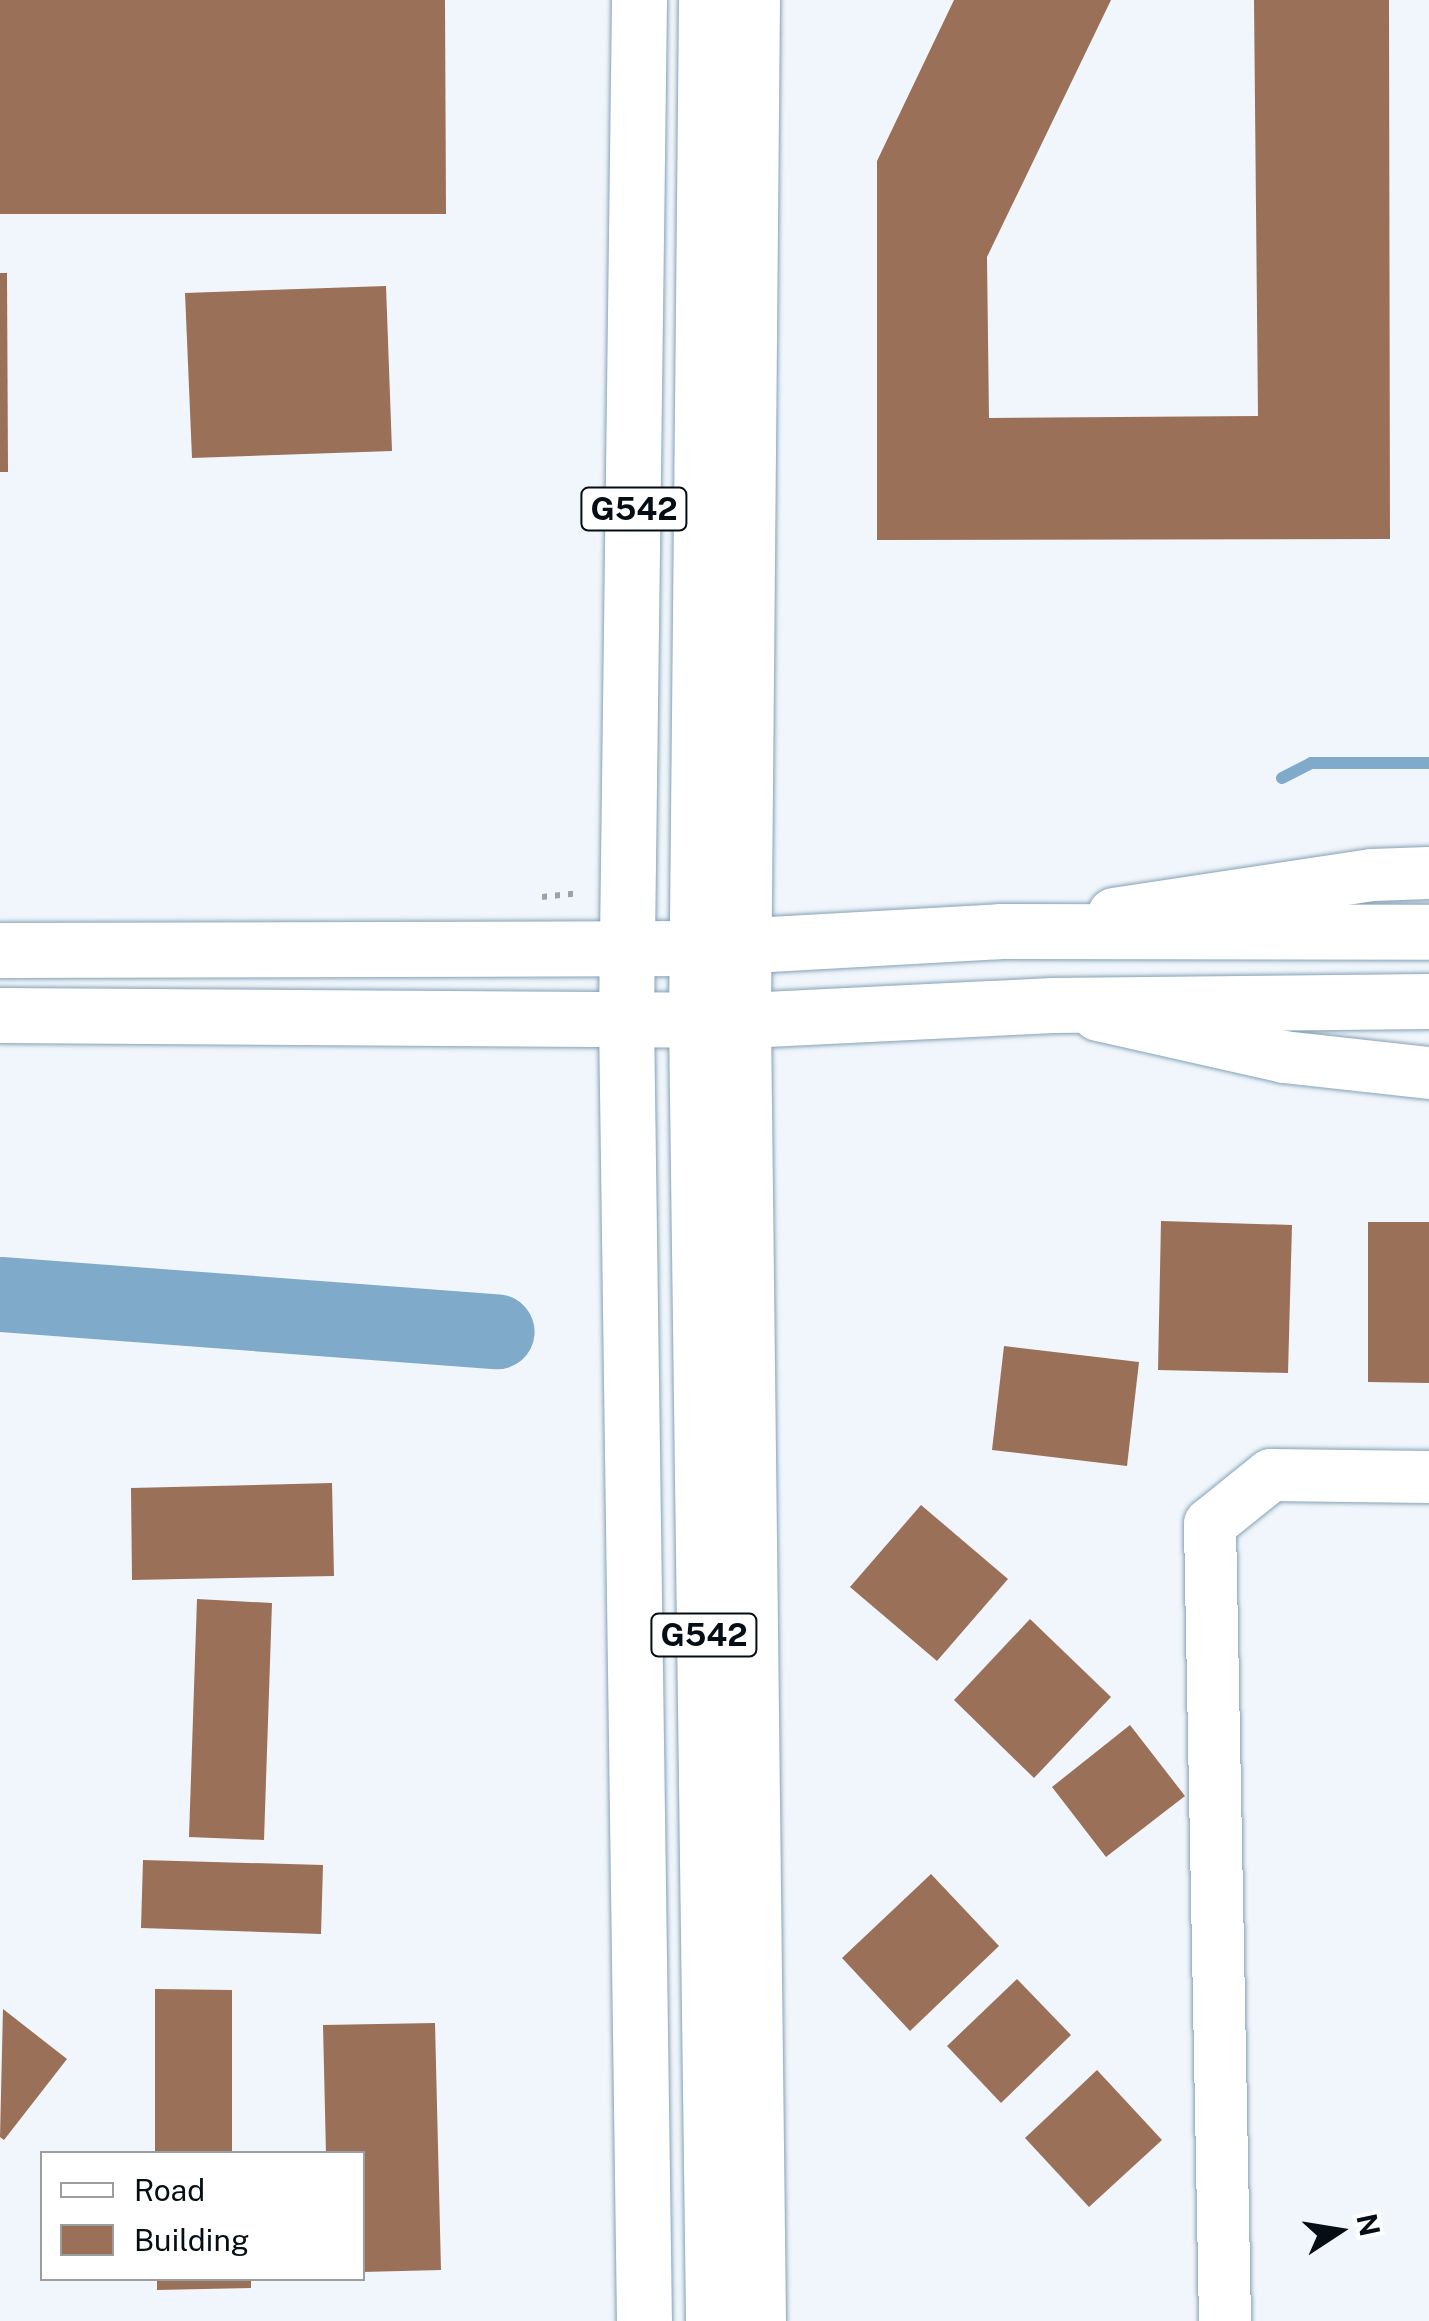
<!DOCTYPE html>
<style>
body{margin:0}
#map{position:relative;width:1429px;height:2321px;overflow:hidden;background:#f0f6fb;font-family:"Public Sans",sans-serif}
div>[style]{position:absolute}
.stream>*{height:12px;margin:-6px;padding:0 6px;transform-origin:6px;border-radius:6px;background:#80aaca}
.river>*{height:75px;margin:-37.5px;padding:0 37.5px;transform-origin:37.5px;border-radius:37.5px;background:#80aaca}
.building>*{inset:0;background:#9b7058}
.path>*{height:6px;margin-top:-3px;transform-origin:0;background:repeating-linear-gradient(90deg,#9ba2a8 0 5px,transparent 0 13px)}
.roads{filter:drop-shadow(0 0 2px #86a1b6) drop-shadow(0 0 2px #86a1b6)}
.minor>*{height:52px;margin:-26px;padding:0 26px;transform-origin:26px;border-radius:26px;background:#fff}
.major>*{height:55px;margin:-27.5px;padding:0 27.5px;transform-origin:27.5px;border-radius:27.5px;background:#fff}
.highway>*{height:55px;margin:-27.5px;padding:0 27.5px;transform-origin:27.5px;border-radius:27.5px;background:#fff}
span{translate:-50% -50%;white-space:nowrap;text-align:center;line-height:1.15;-webkit-text-stroke:9px #fff;paint-order:stroke}
.shield-label span{padding:2px 8px;background:#fff;border:2px solid;border-radius:8px;-webkit-text-stroke-width:0}
.shield-label{font-size:32px;color:#050d15;font-weight:700}
.legend{position:absolute;left:40px;top:2151px;width:325px;height:130px;box-sizing:border-box;background:#fff;border:2px solid #9b9ea1;margin:0;padding:12px 18px;list-style:none;font-size:30px;color:#050d15}
.legend li{display:flex;align-items:center;gap:20px;height:50px}
.legend b{width:50px;border:2px solid #9b9ea1}
.north{position:absolute;left:1289px;top:2181px;width:100px;height:100px;-webkit-text-stroke:8px #fff;paint-order:stroke;rotate:78deg;font-size:28px;font-weight:700;line-height:40px;text-align:center;color:#050d15}
.north::after{content:'';display:block;margin:auto;width:35px;height:45px;background:#050d15;clip-path:polygon(50% 0,100% 100%,50% 72%,0 100%)}
</style>
<div id="map">
<div class="stream">
<div style="left:1282px;top:778px;width:33px;rotate:-27deg"></div>
<div style="left:1311px;top:763px;width:118px"></div>
</div>
<div class="river">
<div style="left:0;top:1294px;width:498px;rotate:4.3deg"></div>
</div>
<div class="building">
<div style="clip-path:polygon(0 0,445px 0,446px 214px,0 214px)"></div>
<div style="clip-path:polygon(954px 0,1111px 0,987px 257px,989px 418px,1258px 416px,1254px 0,1389px 0,1390px 539px,877px 540px,877px 161px)"></div>
<div style="clip-path:polygon(0 273px,7px 273px,8px 472px,0 472px)"></div>
<div style="clip-path:polygon(386px 286px,392px 451px,192px 458px,185px 293px)"></div>
<div style="clip-path:polygon(1161px 1221px,1292px 1225px,1288px 1373px,1158px 1370px)"></div>
<div style="clip-path:polygon(1368px 1222px,1429px 1222px,1429px 1383px,1368px 1382px)"></div>
<div style="clip-path:polygon(1004px 1346px,1139px 1362px,1127px 1466px,992px 1450px)"></div>
<div style="clip-path:polygon(332px 1483px,334px 1576px,132px 1580px,131px 1488px)"></div>
<div style="clip-path:polygon(921px 1505px,1008px 1579px,937px 1661px,850px 1587px)"></div>
<div style="clip-path:polygon(197px 1599px,272px 1603px,264px 1840px,189px 1837px)"></div>
<div style="clip-path:polygon(1030px 1619px,1111px 1697px,1034px 1778px,954px 1700px)"></div>
<div style="clip-path:polygon(1130px 1725px,1185px 1796px,1106px 1857px,1052px 1787px)"></div>
<div style="clip-path:polygon(143px 1860px,323px 1865px,321px 1934px,141px 1928px)"></div>
<div style="clip-path:polygon(931px 1874px,999px 1946px,910px 2031px,842px 1958px)"></div>
<div style="clip-path:polygon(1017px 1979px,1071px 2035px,1001px 2103px,947px 2046px)"></div>
<div style="clip-path:polygon(155px 1989px,232px 1990px,232px 2152px,155px 2152px)"></div>
<div style="clip-path:polygon(3px 2009px,67px 2059px,4px 2140px,0 2137px)"></div>
<div style="clip-path:polygon(435px 2023px,441px 2270px,362px 2272px,362px 2154px,326px 2154px,323px 2025px)"></div>
<div style="clip-path:polygon(1097px 2070px,1162px 2140px,1089px 2207px,1025px 2138px)"></div>
<div style="clip-path:polygon(157px 2278px,251px 2278px,251px 2288px,157px 2290px)"></div>
</div>
<div class="path">
<div style="left:542px;top:897px;width:38px;rotate:-6deg"></div>
</div>
<div class="roads">
<div class="minor">
<div style="left:754px;top:0;width:1020px;rotate:90.51deg"></div>
<div style="left:745px;top:1020px;width:1301px;rotate:89.34deg"></div>
<div style="left:1114px;top:914px;width:261px;rotate:-8.6deg"></div>
<div style="left:1372px;top:875px;width:57px;rotate:-2deg"></div>
<div style="left:1098px;top:1015px;width:191px;rotate:12.7deg"></div>
<div style="left:1284px;top:1057px;width:146px;rotate:6.3deg"></div>
<div style="left:1225px;top:2321px;width:797px;rotate:-91.08deg"></div>
<div style="left:1210px;top:1524px;width:78px;rotate:-38.8deg"></div>
<div style="left:1271px;top:1475px;width:158px;rotate:0.7deg"></div>
</div>
<div class="major">
<div style="left:0;top:950px;width:698px;rotate:-0.16deg"></div>
<div style="left:698px;top:948px;width:304px;rotate:-3.2deg"></div>
<div style="left:1002px;top:931px;width:427px;rotate:0.1deg"></div>
<div style="left:0;top:1015px;width:745px;rotate:0.38deg"></div>
<div style="left:745px;top:1020px;width:308px;rotate:-2.8deg"></div>
<div style="left:1053px;top:1005px;width:376px;rotate:-0.6deg"></div>
</div>
<div class="highway">
<div style="left:639px;top:0;width:1017px;rotate:90.73deg"></div>
<div style="left:626px;top:1017px;width:1304px;rotate:89.21deg"></div>
<div style="left:706px;top:0;width:1019px;rotate:90.56deg"></div>
<div style="left:696px;top:1019px;width:1302px;rotate:89.25deg"></div>
</div>
</div>
<div class="shield-label">
<span style="left:634px;top:509px">G542</span>
<span style="left:704px;top:1635px">G542</span>
</div>
<ul class="legend">
<li><b style="height:12px;background:#fff"></b>Road</li>
<li><b style="height:28px;background:#9b7058"></b>Building</li>
</ul>
<div class="north">N</div>
</div>
